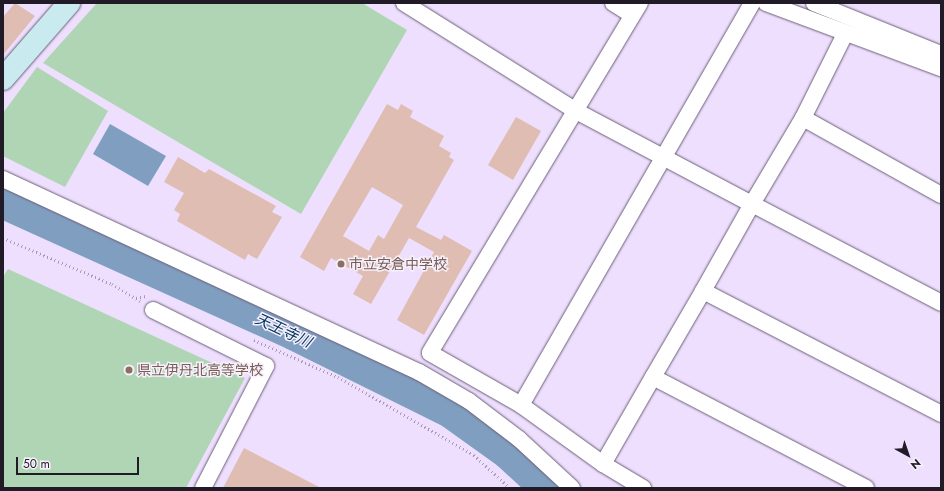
<!DOCTYPE html>
<meta charset="utf-8">
<style>
body{margin:0}
#map{position:relative;width:944px;height:491px;overflow:hidden;background:#eddffd;font-family:Jost,"Noto Sans JP",sans-serif}
div>[style]{position:absolute}
.green>*{inset:0;background:#b0d5b4}
.water>*{inset:0;background:#809fc0}
.river>*{height:30px;margin:-15px;padding:0 15px;transform-origin:15px;border-radius:15px;background:#809fc0}
.building>*{inset:0;background:#e0bdb3}
.path>*{height:2.5px;margin-top:-1.25px;transform-origin:0;background:repeating-linear-gradient(90deg,#a59ab2 0 1px,transparent 0 4px)}
.roads{filter:drop-shadow(0 0 1px #6b5e78) drop-shadow(0 0 1px #6b5e78)}
.street>*{height:16px;margin:-8px;padding:0 8px;transform-origin:8px;border-radius:8px;background:#fff}
.secondary>*{height:22px;margin:-11px;padding:0 11px;transform-origin:11px;border-radius:11px;background:#c9eaee}
.dots>*{width:11px;height:11px;translate:-50% -50%;box-sizing:border-box;border:2px solid #f6f0fc;border-radius:50%}
span{translate:-50% -50%;white-space:nowrap;text-align:center;line-height:1.15;-webkit-text-stroke:3px #f6f0fc;paint-order:stroke}
.education-label{font-size:14px;color:#785e54}
.left{translate:0 -50%;text-align:left}
.water-label{font-size:15px;color:#053863;font-style:italic}
.frame{position:absolute;inset:0;border:4px solid #201b26;pointer-events:none}
.north{position:absolute;left:888px;top:435px;width:40px;height:40px;-webkit-text-stroke:3px #f6f0fc;paint-order:stroke;rotate:140deg;font-size:11px;font-weight:700;line-height:16px;text-align:center;color:#201b26}
.north::after{content:'';display:block;margin:auto;width:14px;height:18px;background:#201b26;clip-path:polygon(50% 0,100% 100%,50% 72%,0 100%)}
.scale{position:absolute;left:16px;top:457px;width:123px;height:18px;box-sizing:border-box;border:2px solid #201b26;border-top:0;padding-left:5px;font-size:12px;line-height:14px;white-space:nowrap;color:#201b26;-webkit-text-stroke:3px #f6f0fc;paint-order:stroke}
</style>
<div id="map">
<div class="green">
<div style="clip-path:polygon(97px 3px,362px 3px,407px 30px,301px 214px,43px 63px)"></div>
<div style="clip-path:polygon(37px 67px,108px 111px,65px 187px,3px 156px,3px 113px)"></div>
<div style="clip-path:polygon(8px 269px,245px 378px,186px 488px,3px 488px,3px 277px)"></div>
</div>
<div class="water">
<div style="clip-path:polygon(110px 124px,166px 156px,148px 186px,93px 154px)"></div>
</div>
<div class="river">
<div style="left:3px;top:204px;width:318px;rotate:24.3deg"></div>
<div style="left:293px;top:335px;width:175px;rotate:26.4deg"></div>
<div style="left:450px;top:413px;width:70px;rotate:35.7deg"></div>
<div style="left:507px;top:454px;width:50px;rotate:42.6deg"></div>
</div>
<div class="building">
<div style="clip-path:polygon(15px 3px,35px 16px,3px 55px,3px 17px)"></div>
<div style="clip-path:polygon(evenodd,387px 104px,398px 110px,401px 104px,413px 111px,410px 117px,444px 136px,439px 146px,451px 153px,449px 157px,454px 160px,416px 227px,441px 240px,444px 235px,472px 251px,424px 335px,397px 320px,434px 252px,409px 238px,371px 304px,353px 294px,363px 276px,331px 258px,324px 271px,300px 257px,387px 104px,372px 187px,403px 205px,384px 239px,378px 235px,369px 251px,343px 236px,372px 187px)"></div>
<div style="clip-path:polygon(516px 117px,541px 131px,513px 180px,488px 165px)"></div>
<div style="clip-path:polygon(178px 157px,205px 173px,209px 169px,276px 206px,272px 212px,282px 217px,257px 259px,248px 254px,245px 260px,177px 221px,180px 214px,174px 210px,184px 193px,164px 182px)"></div>
<div style="clip-path:polygon(244px 448px,321px 488px,223px 488px)"></div>
</div>
<div class="path">
<div style="left:3px;top:238px;width:118px;rotate:22.9deg"></div>
<div style="left:112px;top:284px;width:33px;rotate:31deg"></div>
<div style="left:136px;top:298px;width:10px;rotate:-11deg"></div>
<div style="left:254px;top:340px;width:92px;rotate:23.8deg"></div>
<div style="left:338px;top:377px;width:157px;rotate:29.8deg"></div>
<div style="left:474px;top:455px;width:49px;rotate:42.5deg"></div>
</div>
<div class="roads">
<div class="street">
<div style="left:404px;top:3px;width:203px;rotate:32.1deg"></div>
<div style="left:576px;top:111px;width:199px;rotate:27.9deg"></div>
<div style="left:752px;top:204px;width:100px;rotate:119.4deg"></div>
<div style="left:613px;top:3px;width:22px;rotate:32deg"></div>
<div style="left:640px;top:3px;width:408px;rotate:121deg"></div>
<div style="left:430px;top:353px;width:105px;rotate:29.7deg"></div>
<div style="left:521px;top:405px;width:101px;rotate:35.7deg"></div>
<div style="left:603px;top:464px;width:47px;rotate:31deg"></div>
<div style="left:766px;top:3px;width:187px;rotate:20.4deg"></div>
<div style="left:814px;top:3px;width:137px;rotate:21.9deg"></div>
<div style="left:803px;top:118px;width:94px;rotate:-63.4deg"></div>
<div style="left:3px;top:179px;width:459px;rotate:24.9deg"></div>
<div style="left:419px;top:372px;width:58px;rotate:30.1deg"></div>
<div style="left:469px;top:401px;width:63px;rotate:37.2deg"></div>
<div style="left:519px;top:439px;width:72px;rotate:42.8deg"></div>
<div style="left:941px;top:195px;width:158px;rotate:-150.8deg"></div>
<div style="left:803px;top:118px;width:100px;rotate:120.7deg"></div>
<div style="left:752px;top:204px;width:213px;rotate:27.6deg"></div>
<div style="left:153px;top:310px;width:126px;rotate:26.4deg"></div>
<div style="left:266px;top:366px;width:137px;rotate:117.3deg"></div>
<div style="left:521px;top:405px;width:464px;rotate:-60.1deg"></div>
<div style="left:603px;top:464px;width:100px;rotate:-60.1deg"></div>
<div style="left:866px;top:488px;width:240px;rotate:-152.5deg"></div>
<div style="left:653px;top:377px;width:99px;rotate:-59.8deg"></div>
<div style="left:703px;top:291px;width:268px;rotate:27.3deg"></div>
</div>
<div class="secondary">
<div style="left:3px;top:79px;width:101px;rotate:-49deg"></div>
</div>
</div>
<div class="dots">
<div style="left:341px;top:264px;background:#8d6e63"></div>
<div style="left:129px;top:370px;background:#8d6e63"></div>
</div>
<div class="education-label">
<span class="left" style="left:349px;top:264px">市立安倉中学校</span>
<span class="left" style="left:137px;top:370px">県立伊丹北高等学校</span>
</div>
<div class="water-label">
<span style="left:283px;top:331px;rotate:25deg">天王寺川</span>
</div>
<div class="frame"></div>
<div class="north">N</div>
<div class="scale">50 m</div>
</div>
